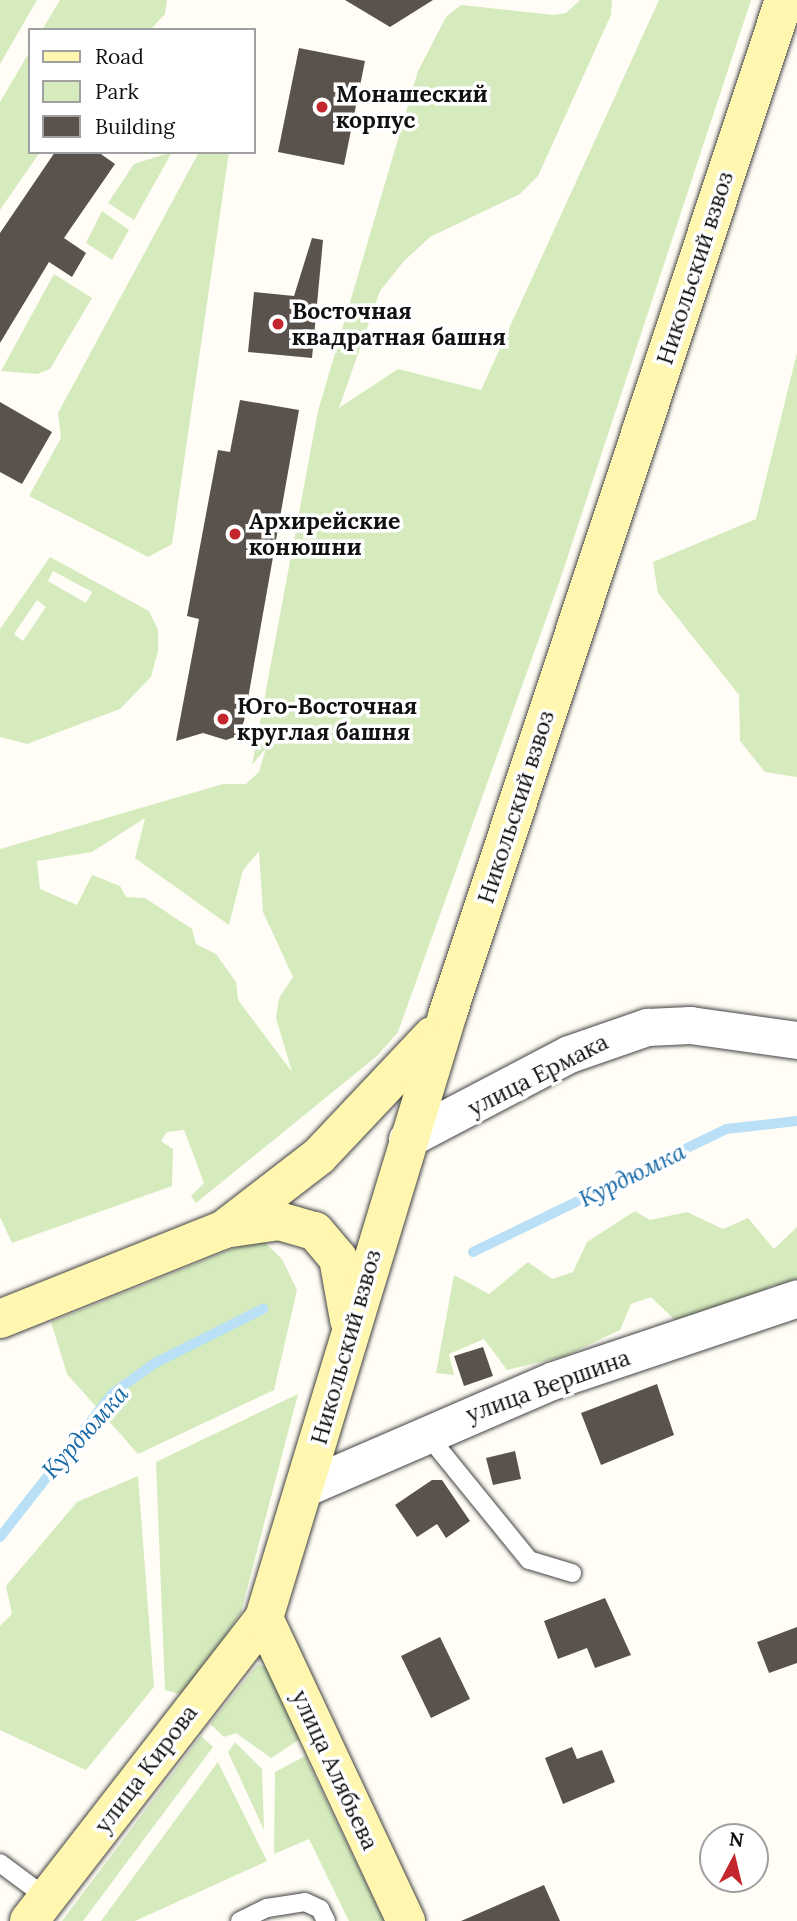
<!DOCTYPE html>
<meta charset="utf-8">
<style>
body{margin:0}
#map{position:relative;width:797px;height:1921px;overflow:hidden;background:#fffdf5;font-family:Lora,serif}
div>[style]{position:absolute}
.green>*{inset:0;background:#d5ebbd}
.stream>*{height:10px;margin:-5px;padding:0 5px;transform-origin:5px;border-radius:5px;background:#b9e0f7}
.building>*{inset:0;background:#5a524d}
.roads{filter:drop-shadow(0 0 2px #444) drop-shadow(0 0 2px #444)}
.service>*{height:18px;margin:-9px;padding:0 9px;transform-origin:9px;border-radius:9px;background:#fff}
.minor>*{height:37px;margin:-18.5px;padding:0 18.5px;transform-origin:18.5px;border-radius:18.5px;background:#fff}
.secondary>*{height:38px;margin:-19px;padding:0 19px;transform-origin:19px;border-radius:19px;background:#fff6b0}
.dots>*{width:19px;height:19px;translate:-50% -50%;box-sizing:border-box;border:4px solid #fff;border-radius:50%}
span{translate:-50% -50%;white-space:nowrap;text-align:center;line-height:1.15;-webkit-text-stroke:7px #fff;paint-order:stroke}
.poi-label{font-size:23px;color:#111;font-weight:700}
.left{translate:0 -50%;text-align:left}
.street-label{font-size:23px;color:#111}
.water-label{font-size:24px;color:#1768a6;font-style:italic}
.legend{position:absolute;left:28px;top:28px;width:228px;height:126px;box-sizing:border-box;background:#fff;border:2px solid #a0a0a0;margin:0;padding:9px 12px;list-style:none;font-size:21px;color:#111}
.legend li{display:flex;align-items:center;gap:14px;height:35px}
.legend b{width:35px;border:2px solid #a0a0a0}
.north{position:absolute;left:699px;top:1823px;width:70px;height:70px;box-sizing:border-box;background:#fff;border:2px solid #a0a0a0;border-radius:50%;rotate:7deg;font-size:19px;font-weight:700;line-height:28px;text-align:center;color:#111}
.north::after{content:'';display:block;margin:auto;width:24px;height:32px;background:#c4262e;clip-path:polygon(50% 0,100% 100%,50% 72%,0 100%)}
</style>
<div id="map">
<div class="green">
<div style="clip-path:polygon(0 0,37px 0,0 64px)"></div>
<div style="clip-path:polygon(60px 0,167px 0,165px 14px,150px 30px,42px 30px)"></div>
<div style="clip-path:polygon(evenodd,580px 0,612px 0,611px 15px,538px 176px,520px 194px,430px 237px,403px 262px,380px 291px,339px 408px,398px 369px,481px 390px,659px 0,751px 0,560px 580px,398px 1032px,377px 1056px,196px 1203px,191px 1196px,204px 1183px,184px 1130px,167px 1132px,161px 1141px,173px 1149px,172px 1186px,12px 1243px,0 1217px,0 849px,223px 784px,246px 784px,259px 772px,266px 748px,252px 765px,318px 411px,418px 71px,446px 17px,461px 5px,554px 15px,566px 13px,580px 0,145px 818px,135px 858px,229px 925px,243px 870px,259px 851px,263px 912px,293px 977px,279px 998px,276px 1018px,292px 1072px,238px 1000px,236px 982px,216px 954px,196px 944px,192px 929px,145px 898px,126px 897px,120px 886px,92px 875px,77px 905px,40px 889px,37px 861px,92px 852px,145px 818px)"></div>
<div style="clip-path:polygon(30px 51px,30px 152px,40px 152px,0 210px,0 102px)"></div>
<div style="clip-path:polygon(172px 152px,134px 220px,108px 203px,134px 164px)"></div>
<div style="clip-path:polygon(199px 152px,229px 152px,172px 544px,148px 557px,29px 496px,61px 438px,58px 413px)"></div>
<div style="clip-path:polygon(102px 211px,129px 230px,112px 260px,86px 243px)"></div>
<div style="clip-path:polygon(54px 274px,92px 298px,50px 369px,37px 374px,1px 371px)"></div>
<div style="clip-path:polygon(797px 353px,797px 777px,765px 772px,740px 741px,739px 695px,658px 593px,653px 562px,756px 519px)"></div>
<div style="clip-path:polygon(evenodd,50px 557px,149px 611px,158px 630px,158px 651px,151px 677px,120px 709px,27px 744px,0 737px,0 629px,50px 557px,53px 571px,92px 592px,86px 603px,48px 581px,53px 571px,50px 557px,37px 600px,46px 607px,23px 641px,14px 634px,37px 600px)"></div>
<div style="clip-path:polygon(635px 1211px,650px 1220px,687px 1212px,723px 1229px,748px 1218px,774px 1249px,797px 1227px,797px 1286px,772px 1285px,746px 1305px,677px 1322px,651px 1297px,631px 1304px,620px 1330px,565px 1356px,507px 1370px,484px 1339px,449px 1354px,454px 1375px,436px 1373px,454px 1275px,489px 1294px,528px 1262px,552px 1279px,573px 1272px,587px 1242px)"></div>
<div style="clip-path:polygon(260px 1238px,282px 1259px,297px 1290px,274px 1390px,138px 1454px,67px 1374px,51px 1322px)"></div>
<div style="clip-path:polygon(298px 1394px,241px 1612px,198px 1678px,179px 1694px,165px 1690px,156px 1462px)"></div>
<div style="clip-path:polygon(138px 1476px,154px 1687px,86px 1770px,0 1730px,0 1626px,12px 1614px,6px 1586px,77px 1502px)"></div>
<div style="clip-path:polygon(258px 1664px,272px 1670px,300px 1739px,271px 1758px,236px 1733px,224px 1737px,210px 1724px)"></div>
<div style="clip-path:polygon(201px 1736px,213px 1747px,83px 1921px,62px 1921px)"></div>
<div style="clip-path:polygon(235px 1742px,262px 1769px,264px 1830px,228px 1752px)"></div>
<div style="clip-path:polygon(305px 1756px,384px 1921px,349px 1921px,309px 1839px,274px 1854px,275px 1772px)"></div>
<div style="clip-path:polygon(218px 1762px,267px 1861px,135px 1921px,101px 1921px)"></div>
</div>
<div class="stream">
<div style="left:473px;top:1252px;width:281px;rotate:-25.9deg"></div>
<div style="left:726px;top:1129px;width:71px;rotate:-6.4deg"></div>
<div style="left:0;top:1537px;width:183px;rotate:-51.9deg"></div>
<div style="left:113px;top:1393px;width:52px;rotate:-35.5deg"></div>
<div style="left:155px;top:1363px;width:121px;rotate:-26.6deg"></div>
</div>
<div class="building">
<div style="clip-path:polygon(345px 0,433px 0,390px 27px)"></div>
<div style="clip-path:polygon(299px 48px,365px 61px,344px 165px,278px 152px)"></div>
<div style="clip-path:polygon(55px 152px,98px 152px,115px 164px,64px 238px,86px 253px,72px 277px,49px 262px,0 343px,0 233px)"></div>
<div style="clip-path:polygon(312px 238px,323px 240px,312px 358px,248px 352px,254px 292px,294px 296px)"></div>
<div style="clip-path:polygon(240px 400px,299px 410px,244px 721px,238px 736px,226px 740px,203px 733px,176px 741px,199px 619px,187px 616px,218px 450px,230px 452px)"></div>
<div style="clip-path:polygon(0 402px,52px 432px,22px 484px,0 472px)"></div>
<div style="clip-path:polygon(483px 1347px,493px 1376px,464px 1386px,454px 1356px)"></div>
<div style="clip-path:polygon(657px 1384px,674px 1435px,601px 1465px,581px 1413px)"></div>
<div style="clip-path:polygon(515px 1451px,521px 1479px,493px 1485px,486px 1458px)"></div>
<div style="clip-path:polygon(432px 1480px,442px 1480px,470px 1521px,446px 1538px,437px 1524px,417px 1537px,395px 1505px)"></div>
<div style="clip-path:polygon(605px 1598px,631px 1655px,595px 1668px,587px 1648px,558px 1659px,544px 1621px)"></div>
<div style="clip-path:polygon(797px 1627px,797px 1663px,769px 1673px,757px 1642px)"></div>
<div style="clip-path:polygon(440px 1637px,470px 1699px,431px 1718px,401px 1656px)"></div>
<div style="clip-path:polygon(572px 1747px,577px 1759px,602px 1750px,615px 1782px,563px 1804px,545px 1758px)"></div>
<div style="clip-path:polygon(544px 1885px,560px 1921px,461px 1921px)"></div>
</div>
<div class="roads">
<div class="service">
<div style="left:425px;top:1432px;width:165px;rotate:50.9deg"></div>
<div style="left:529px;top:1560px;width:45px;rotate:16.8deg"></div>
<div style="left:0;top:1863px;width:59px;rotate:36.7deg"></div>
<div style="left:240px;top:1921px;width:30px;rotate:-26deg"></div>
<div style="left:267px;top:1908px;width:38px;rotate:-9deg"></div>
<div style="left:305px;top:1902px;width:17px;rotate:25deg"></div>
<div style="left:320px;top:1909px;width:13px;rotate:63deg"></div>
</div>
<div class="minor">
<div style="left:407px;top:1139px;width:183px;rotate:-27.7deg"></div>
<div style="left:569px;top:1054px;width:83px;rotate:-19.1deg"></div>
<div style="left:647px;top:1027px;width:43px;rotate:-2.7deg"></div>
<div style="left:690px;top:1025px;width:108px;rotate:8deg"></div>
<div style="left:304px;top:1488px;width:272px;rotate:-23.4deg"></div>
<div style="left:554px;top:1380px;width:256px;rotate:-18.6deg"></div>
</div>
<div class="secondary">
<div style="left:231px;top:1228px;width:49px;rotate:-8.3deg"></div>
<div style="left:279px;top:1221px;width:37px;rotate:16deg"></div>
<div style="left:315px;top:1231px;width:35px;rotate:50deg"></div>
<div style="left:338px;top:1258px;width:63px;rotate:79.9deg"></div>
<div style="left:0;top:1319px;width:240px;rotate:-21.8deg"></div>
<div style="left:223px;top:1230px;width:121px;rotate:-37.6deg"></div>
<div style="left:319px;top:1156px;width:165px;rotate:-46.7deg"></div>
<div style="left:264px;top:1618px;width:335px;rotate:64.9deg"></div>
<div style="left:29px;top:1921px;width:383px;rotate:-52.2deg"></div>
<div style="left:264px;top:1618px;width:632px;rotate:-73.08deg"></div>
<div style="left:448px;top:1013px;width:1067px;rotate:-71.65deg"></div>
</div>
</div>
<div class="dots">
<div style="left:322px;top:107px;background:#c4262e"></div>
<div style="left:278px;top:324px;background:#c4262e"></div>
<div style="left:235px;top:534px;background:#c4262e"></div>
<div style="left:223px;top:719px;background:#c4262e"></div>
</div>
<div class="poi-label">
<span class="left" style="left:336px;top:107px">Монашеский<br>корпус</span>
<span class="left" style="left:292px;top:324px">Восточная<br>квадратная башня</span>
<span class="left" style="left:249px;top:534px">Архирейские<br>конюшни</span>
<span class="left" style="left:237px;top:719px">Юго-Восточная<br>круглая башня</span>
</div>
<div class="street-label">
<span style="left:695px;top:268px;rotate:-72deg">Никольский взвоз</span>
<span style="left:516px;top:807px;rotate:-72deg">Никольский взвоз</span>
<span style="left:538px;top:1075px;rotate:-27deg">улица Ермака</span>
<span style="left:346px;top:1347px;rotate:-74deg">Никольский взвоз</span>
<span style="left:548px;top:1386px;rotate:-20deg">улица Вершина</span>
<span style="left:146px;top:1769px;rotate:-53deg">улица Кирова</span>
<span style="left:335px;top:1770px;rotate:65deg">улица Алябьева</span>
</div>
<div class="water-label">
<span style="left:632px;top:1175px;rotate:-26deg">Курдюмка</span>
<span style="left:85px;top:1432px;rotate:-48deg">Курдюмка</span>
</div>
<ul class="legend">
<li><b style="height:9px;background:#fff6b0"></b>Road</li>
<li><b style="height:19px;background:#d5ebbd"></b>Park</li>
<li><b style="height:19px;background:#5a524d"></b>Building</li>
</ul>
<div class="north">N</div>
</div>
